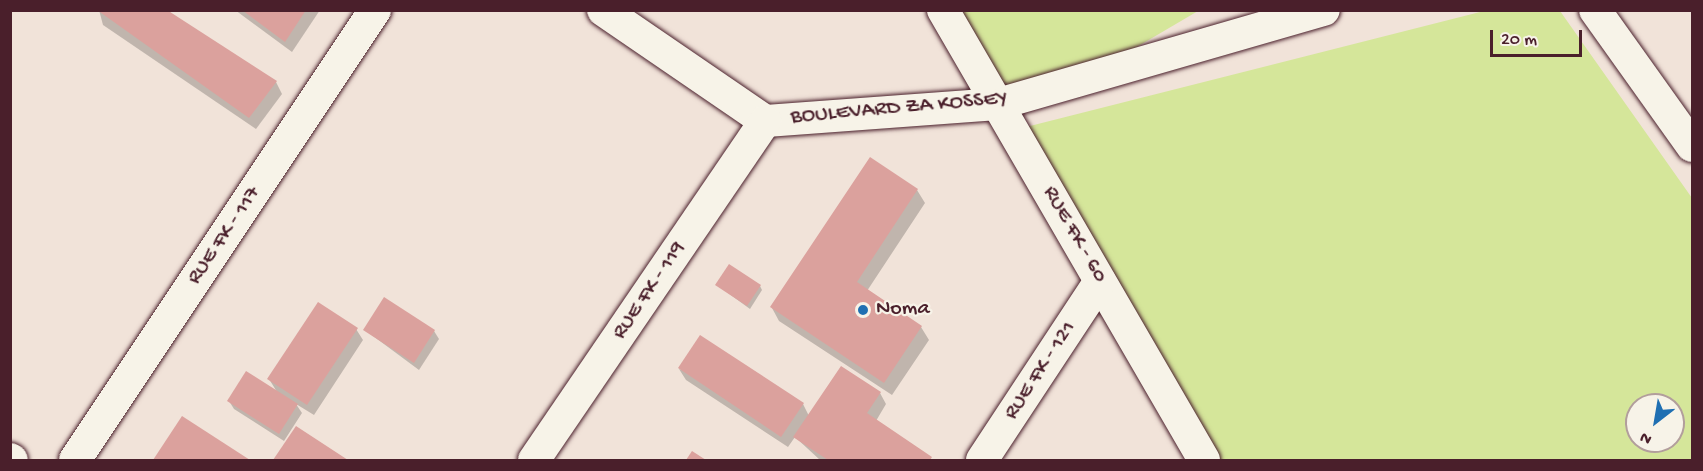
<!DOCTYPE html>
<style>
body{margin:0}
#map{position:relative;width:1703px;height:471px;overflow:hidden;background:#f1e3d9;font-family:"Gochi Hand",sans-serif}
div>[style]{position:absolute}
.green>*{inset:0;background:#d5e69a}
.shadow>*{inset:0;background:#0003}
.building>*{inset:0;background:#dba19d}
.roads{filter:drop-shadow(0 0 2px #4a1f2b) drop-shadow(0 0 2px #4a1f2b)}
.street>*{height:32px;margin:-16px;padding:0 16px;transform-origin:16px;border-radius:16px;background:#f7f3e8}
.dots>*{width:16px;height:16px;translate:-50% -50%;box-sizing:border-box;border:3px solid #f7f3e8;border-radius:50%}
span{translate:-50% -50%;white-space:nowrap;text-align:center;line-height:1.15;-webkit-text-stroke:4.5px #f7f3e8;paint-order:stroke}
.street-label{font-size:22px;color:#4a1f2b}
.poi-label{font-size:22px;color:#4a1f2b}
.left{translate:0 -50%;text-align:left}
.frame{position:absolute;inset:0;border:12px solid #4a1f2b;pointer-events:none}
.north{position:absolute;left:1625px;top:393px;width:60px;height:60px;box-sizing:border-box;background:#f7f3e8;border:2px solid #b29e9c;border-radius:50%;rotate:211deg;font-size:16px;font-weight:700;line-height:24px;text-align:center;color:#4a1f2b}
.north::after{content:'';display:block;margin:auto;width:21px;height:27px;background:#1f6fb2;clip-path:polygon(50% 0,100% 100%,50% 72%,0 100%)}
.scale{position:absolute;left:1490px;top:30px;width:92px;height:27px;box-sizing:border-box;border:3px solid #4a1f2b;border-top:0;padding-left:8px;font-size:18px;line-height:21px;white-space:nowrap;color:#4a1f2b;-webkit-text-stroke:4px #f7f3e8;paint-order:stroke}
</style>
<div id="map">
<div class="green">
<div style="clip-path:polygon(947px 11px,1198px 11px,1067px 88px,992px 85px)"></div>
<div style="clip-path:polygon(evenodd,1484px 11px,1560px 11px,1692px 198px,1692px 460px,1221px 460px,1022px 128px,1484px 11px,1637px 405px,1673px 405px,1673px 441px,1637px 441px,1637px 405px)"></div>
</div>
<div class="shadow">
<div style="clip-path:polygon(99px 10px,276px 82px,282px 94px,256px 129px,103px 25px)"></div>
<div style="clip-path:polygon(235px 10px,320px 10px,292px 52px)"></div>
<div style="clip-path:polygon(917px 190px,925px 203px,867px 291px,921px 327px,929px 340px,892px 395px,779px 321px,772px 308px)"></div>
<div style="clip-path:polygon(717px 285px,760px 286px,762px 290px,750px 309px)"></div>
<div style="clip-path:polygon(356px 329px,363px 340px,314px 415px,296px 404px,302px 413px,284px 441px,234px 409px,229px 401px,277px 392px,269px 379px)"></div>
<div style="clip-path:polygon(365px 330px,434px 331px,439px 339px,419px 370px)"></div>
<div style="clip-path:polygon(679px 369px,803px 404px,809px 416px,880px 393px,886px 404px,876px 421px,933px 460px,820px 460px,795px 437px,788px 447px,686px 380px)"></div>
<div style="clip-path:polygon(183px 418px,247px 460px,155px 460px)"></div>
<div style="clip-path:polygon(296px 429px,345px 460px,275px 460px)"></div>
</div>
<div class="building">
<div style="clip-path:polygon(97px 10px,167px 10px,277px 81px,249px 118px)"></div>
<div style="clip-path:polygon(242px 10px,306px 10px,285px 42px)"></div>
<div style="clip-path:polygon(870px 157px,918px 189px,857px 282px,922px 326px,884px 383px,770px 307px)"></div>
<div style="clip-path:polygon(729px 264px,761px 285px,747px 306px,715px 285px)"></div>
<div style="clip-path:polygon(384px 297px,435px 330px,414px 363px,363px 330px)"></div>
<div style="clip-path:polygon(318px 302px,358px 328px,307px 405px,267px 379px)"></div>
<div style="clip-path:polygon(700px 335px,804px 403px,781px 437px,678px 368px)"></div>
<div style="clip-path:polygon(841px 366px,881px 392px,867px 413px,932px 457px,930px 460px,828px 460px,793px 437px)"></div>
<div style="clip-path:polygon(246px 371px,298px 404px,279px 434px,227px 401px)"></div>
<div style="clip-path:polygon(182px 416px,250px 460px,153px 460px)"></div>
<div style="clip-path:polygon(296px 426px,348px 460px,273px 460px)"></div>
<div style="clip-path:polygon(692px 451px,706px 460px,686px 460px)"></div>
</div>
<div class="roads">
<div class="street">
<div style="left:603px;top:10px;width:196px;rotate:34.4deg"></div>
<div style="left:765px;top:121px;width:234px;rotate:-4.2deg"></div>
<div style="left:998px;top:104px;width:339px;rotate:-16.1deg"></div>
<div style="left:943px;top:10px;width:520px;rotate:59.89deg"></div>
<div style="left:1595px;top:10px;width:167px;rotate:54.5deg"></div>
<div style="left:10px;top:459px;width:2px;rotate:27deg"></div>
<div style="left:75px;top:460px;width:541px;rotate:-56.31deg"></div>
<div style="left:534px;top:460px;width:410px;rotate:-55.7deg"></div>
<div style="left:982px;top:460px;width:214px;rotate:-56.6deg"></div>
</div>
</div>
<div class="dots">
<div style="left:863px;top:310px;background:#1f6fb2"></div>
</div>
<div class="street-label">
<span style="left:899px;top:109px;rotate:-5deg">BOULEVARD ZA KOSSEY</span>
<span style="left:1074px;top:235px;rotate:60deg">RUE FK - 60</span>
<span style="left:225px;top:236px;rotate:-56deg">RUE FK - 117</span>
<span style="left:650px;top:291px;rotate:-56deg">RUE FK - 119</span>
<span style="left:1041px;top:371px;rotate:-57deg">RUE FK - 121</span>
</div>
<div class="poi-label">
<span class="left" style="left:876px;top:310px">Noma</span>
</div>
<div class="frame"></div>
<div class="north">N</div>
<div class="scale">20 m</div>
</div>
